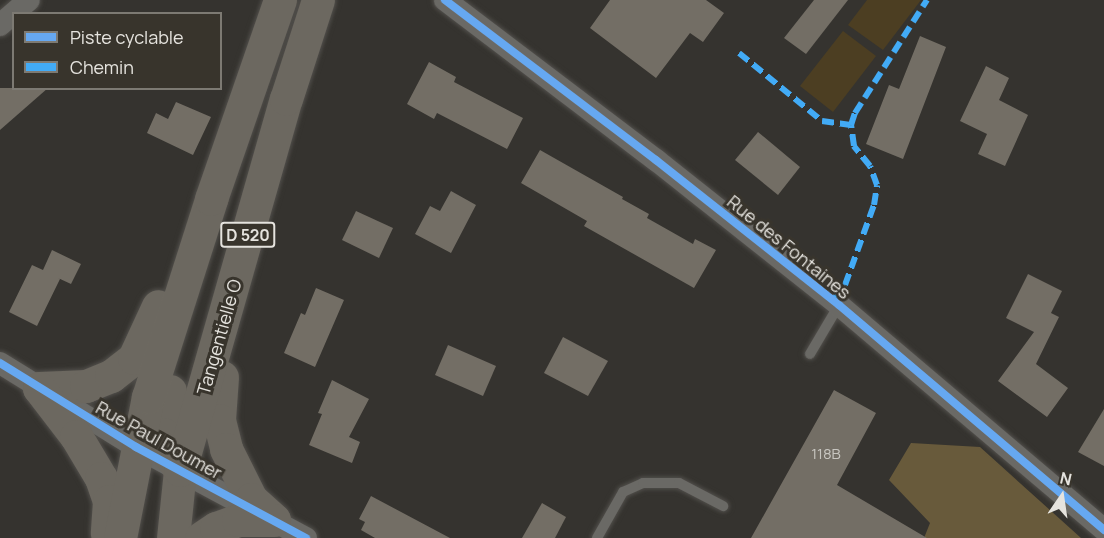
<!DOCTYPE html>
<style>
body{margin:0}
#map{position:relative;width:1104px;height:538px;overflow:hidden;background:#35332f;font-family:Manrope,sans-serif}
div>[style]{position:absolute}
.green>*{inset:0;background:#4c3e22}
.forest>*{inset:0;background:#685a3b}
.building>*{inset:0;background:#736e65}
.roads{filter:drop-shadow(0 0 2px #514f4b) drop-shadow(0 0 2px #514f4b)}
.service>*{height:10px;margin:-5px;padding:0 5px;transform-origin:5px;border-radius:5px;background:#6a6965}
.minor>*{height:22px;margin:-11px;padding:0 11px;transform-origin:11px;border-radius:11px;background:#6a6965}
.primary>*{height:33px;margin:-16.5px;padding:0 16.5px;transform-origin:16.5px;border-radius:16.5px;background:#6c6860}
.quiet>*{height:6px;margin-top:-3px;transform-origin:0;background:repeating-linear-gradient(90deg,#42abf6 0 12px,transparent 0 18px)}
.cycleway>*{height:8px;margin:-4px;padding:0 4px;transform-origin:4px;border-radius:4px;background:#66a8f1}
span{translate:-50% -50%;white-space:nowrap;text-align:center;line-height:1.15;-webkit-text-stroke:6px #38342c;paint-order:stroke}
.number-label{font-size:15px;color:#c8c6c0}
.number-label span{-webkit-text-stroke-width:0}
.shield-label span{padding:2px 4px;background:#38342c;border:2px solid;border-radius:4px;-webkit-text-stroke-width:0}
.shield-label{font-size:16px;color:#e5e3de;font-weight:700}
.street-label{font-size:18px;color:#e5e3de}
.legend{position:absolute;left:12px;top:12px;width:210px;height:78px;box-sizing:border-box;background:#38342c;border:2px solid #7d7a73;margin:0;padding:8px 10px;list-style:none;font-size:18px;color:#e5e3de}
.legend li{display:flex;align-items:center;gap:12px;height:30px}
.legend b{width:30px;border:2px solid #7d7a73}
.north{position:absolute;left:1032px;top:466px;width:60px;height:60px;-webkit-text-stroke:4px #38342c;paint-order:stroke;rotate:13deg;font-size:16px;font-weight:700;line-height:24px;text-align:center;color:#e5e3de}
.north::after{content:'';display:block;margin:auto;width:21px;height:27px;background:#e5e3de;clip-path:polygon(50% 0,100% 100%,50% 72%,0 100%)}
</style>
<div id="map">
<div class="green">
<div style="clip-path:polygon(867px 0,921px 0,883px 50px,848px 25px)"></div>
<div style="clip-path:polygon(843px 31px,876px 56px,833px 112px,800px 86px)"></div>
</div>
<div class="forest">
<div style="clip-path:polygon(911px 443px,980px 447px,1081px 538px,924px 538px,930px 523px,889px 480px)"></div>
</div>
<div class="building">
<div style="clip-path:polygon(610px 0,706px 0,724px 13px,703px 42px,690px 33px,656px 78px,590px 28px)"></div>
<div style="clip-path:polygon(814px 0,848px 0,806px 54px,784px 38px)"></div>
<div style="clip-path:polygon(920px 36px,946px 47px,903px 159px,866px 144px,889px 85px,899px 89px)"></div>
<div style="clip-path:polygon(429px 62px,456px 77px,454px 82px,523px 118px,507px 149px,437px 113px,434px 119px,407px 104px)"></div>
<div style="clip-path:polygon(986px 66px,1009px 78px,999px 100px,1028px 115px,1005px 166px,978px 154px,987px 134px,960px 121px)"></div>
<div style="clip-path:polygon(0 88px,48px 88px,0 130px)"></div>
<div style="clip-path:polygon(176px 102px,211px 117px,193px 155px,147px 133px,156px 113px,168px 119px)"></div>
<div style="clip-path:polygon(758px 132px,800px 167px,778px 195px,735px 160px)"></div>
<div style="clip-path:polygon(540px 150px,623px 197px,622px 199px,649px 214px,647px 218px,693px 244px,695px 239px,716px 250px,694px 288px,584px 226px,587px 221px,521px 183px)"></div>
<div style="clip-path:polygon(451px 191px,476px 205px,451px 253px,415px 234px,430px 206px,440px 211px)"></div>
<div style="clip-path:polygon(356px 211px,393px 228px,379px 258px,342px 240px)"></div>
<div style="clip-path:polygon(52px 250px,81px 264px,71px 284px,58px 278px,60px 279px,37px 326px,9px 312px,32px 265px,43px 270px)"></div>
<div style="clip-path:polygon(1028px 274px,1062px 291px,1051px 313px,1059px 317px,1036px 364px,1068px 388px,1047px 417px,998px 381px,1034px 332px,1006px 318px)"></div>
<div style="clip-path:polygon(316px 288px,344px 300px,315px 367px,284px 353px,301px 313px,305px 315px)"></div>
<div style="clip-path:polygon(563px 337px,608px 361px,588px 396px,544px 373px)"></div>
<div style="clip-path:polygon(448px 345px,496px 366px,483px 396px,435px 375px)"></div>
<div style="clip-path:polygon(332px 380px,369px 399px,349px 437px,360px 442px,352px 463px,309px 445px,322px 414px,318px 413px)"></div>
<div style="clip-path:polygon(834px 390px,876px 413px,837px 485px,927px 538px,751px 538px)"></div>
<div style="clip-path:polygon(1104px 409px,1104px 466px,1078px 452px)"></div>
<div style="clip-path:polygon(371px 496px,450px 538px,375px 538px,361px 530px,365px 522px,359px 519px)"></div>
<div style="clip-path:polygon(542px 503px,566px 517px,555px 538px,522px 538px)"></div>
</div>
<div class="roads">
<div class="service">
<div style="left:810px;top:354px;width:57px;rotate:-59.4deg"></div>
<div style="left:597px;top:538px;width:53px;rotate:-60.5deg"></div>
<div style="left:623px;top:492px;width:22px;rotate:-24deg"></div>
<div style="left:643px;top:483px;width:36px"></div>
<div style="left:679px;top:483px;width:50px;rotate:27.6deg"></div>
</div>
<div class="minor">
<div style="left:445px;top:0;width:265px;rotate:37.2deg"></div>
<div style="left:656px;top:160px;width:233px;rotate:38.4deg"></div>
<div style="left:839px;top:305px;width:348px;rotate:40.3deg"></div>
<div style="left:0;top:25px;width:38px;rotate:-41deg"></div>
<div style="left:0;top:363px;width:160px;rotate:31.7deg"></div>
<div style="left:136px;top:447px;width:193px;rotate:28.2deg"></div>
</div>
<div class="primary">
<div style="left:222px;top:377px;width:43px;rotate:94deg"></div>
<div style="left:219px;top:420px;width:30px;rotate:76deg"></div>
<div style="left:226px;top:449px;width:56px;rotate:63.4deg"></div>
<div style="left:251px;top:499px;width:31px;rotate:42deg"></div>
<div style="left:39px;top:388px;width:47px;rotate:-2.4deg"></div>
<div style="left:86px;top:386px;width:27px;rotate:-22deg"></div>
<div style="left:111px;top:376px;width:29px;rotate:-38deg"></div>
<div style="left:134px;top:358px;width:57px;rotate:-65.2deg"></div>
<div style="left:39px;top:388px;width:61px;rotate:52.4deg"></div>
<div style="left:76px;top:436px;width:49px;rotate:59.2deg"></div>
<div style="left:101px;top:478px;width:24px;rotate:71deg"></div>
<div style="left:109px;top:501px;width:32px;rotate:94deg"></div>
<div style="left:170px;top:391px;width:44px;rotate:99.2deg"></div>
<div style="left:163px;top:434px;width:15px;rotate:82deg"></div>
<div style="left:165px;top:449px;width:26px;rotate:54deg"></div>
<div style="left:120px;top:538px;width:144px;rotate:-78.8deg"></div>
<div style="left:148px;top:397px;width:208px;rotate:-72.3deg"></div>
<div style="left:211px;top:199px;width:211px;rotate:-70.9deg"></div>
<div style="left:173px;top:538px;width:68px;rotate:-84.1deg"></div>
<div style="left:180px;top:470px;width:386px;rotate:-74.1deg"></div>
<div style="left:286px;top:99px;width:104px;rotate:-72.1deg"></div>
<div style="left:201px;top:538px;width:18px;rotate:-34deg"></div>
<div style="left:216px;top:528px;width:23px;rotate:-20deg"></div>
<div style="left:238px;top:520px;width:36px"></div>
</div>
</div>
<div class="quiet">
<div style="left:739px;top:53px;width:107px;rotate:39.3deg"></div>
<div style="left:822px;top:121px;width:29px;rotate:8deg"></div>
<div style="left:833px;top:300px;width:19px;rotate:-51deg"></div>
<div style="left:845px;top:285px;width:85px;rotate:-70.1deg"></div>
<div style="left:874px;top:205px;width:20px;rotate:-81deg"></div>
<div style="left:877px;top:185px;width:20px;rotate:-110deg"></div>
<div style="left:870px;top:166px;width:26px;rotate:-129deg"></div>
<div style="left:854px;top:146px;width:21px;rotate:-98deg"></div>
<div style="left:851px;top:125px;width:13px;rotate:-72deg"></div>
<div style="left:855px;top:113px;width:134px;rotate:-57.5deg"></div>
</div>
<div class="cycleway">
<div style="left:445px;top:0;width:265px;rotate:37.2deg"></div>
<div style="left:656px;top:160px;width:233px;rotate:38.4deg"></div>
<div style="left:839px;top:305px;width:348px;rotate:40.3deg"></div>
<div style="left:0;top:363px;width:160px;rotate:31.7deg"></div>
<div style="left:136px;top:447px;width:193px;rotate:28.2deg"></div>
</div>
<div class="number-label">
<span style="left:826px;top:454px">118B</span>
</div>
<div class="shield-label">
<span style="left:248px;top:235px">D 520</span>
</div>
<div class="street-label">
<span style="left:789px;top:247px;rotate:39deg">Rue des Fontaines</span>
<span style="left:219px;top:337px;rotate:-74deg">Tangentielle O</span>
<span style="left:159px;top:440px;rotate:29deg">Rue Paul Doumer</span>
</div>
<ul class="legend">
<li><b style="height:8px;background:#66a8f1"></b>Piste cyclable</li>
<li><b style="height:8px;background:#42abf6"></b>Chemin</li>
</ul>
<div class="north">N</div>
</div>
